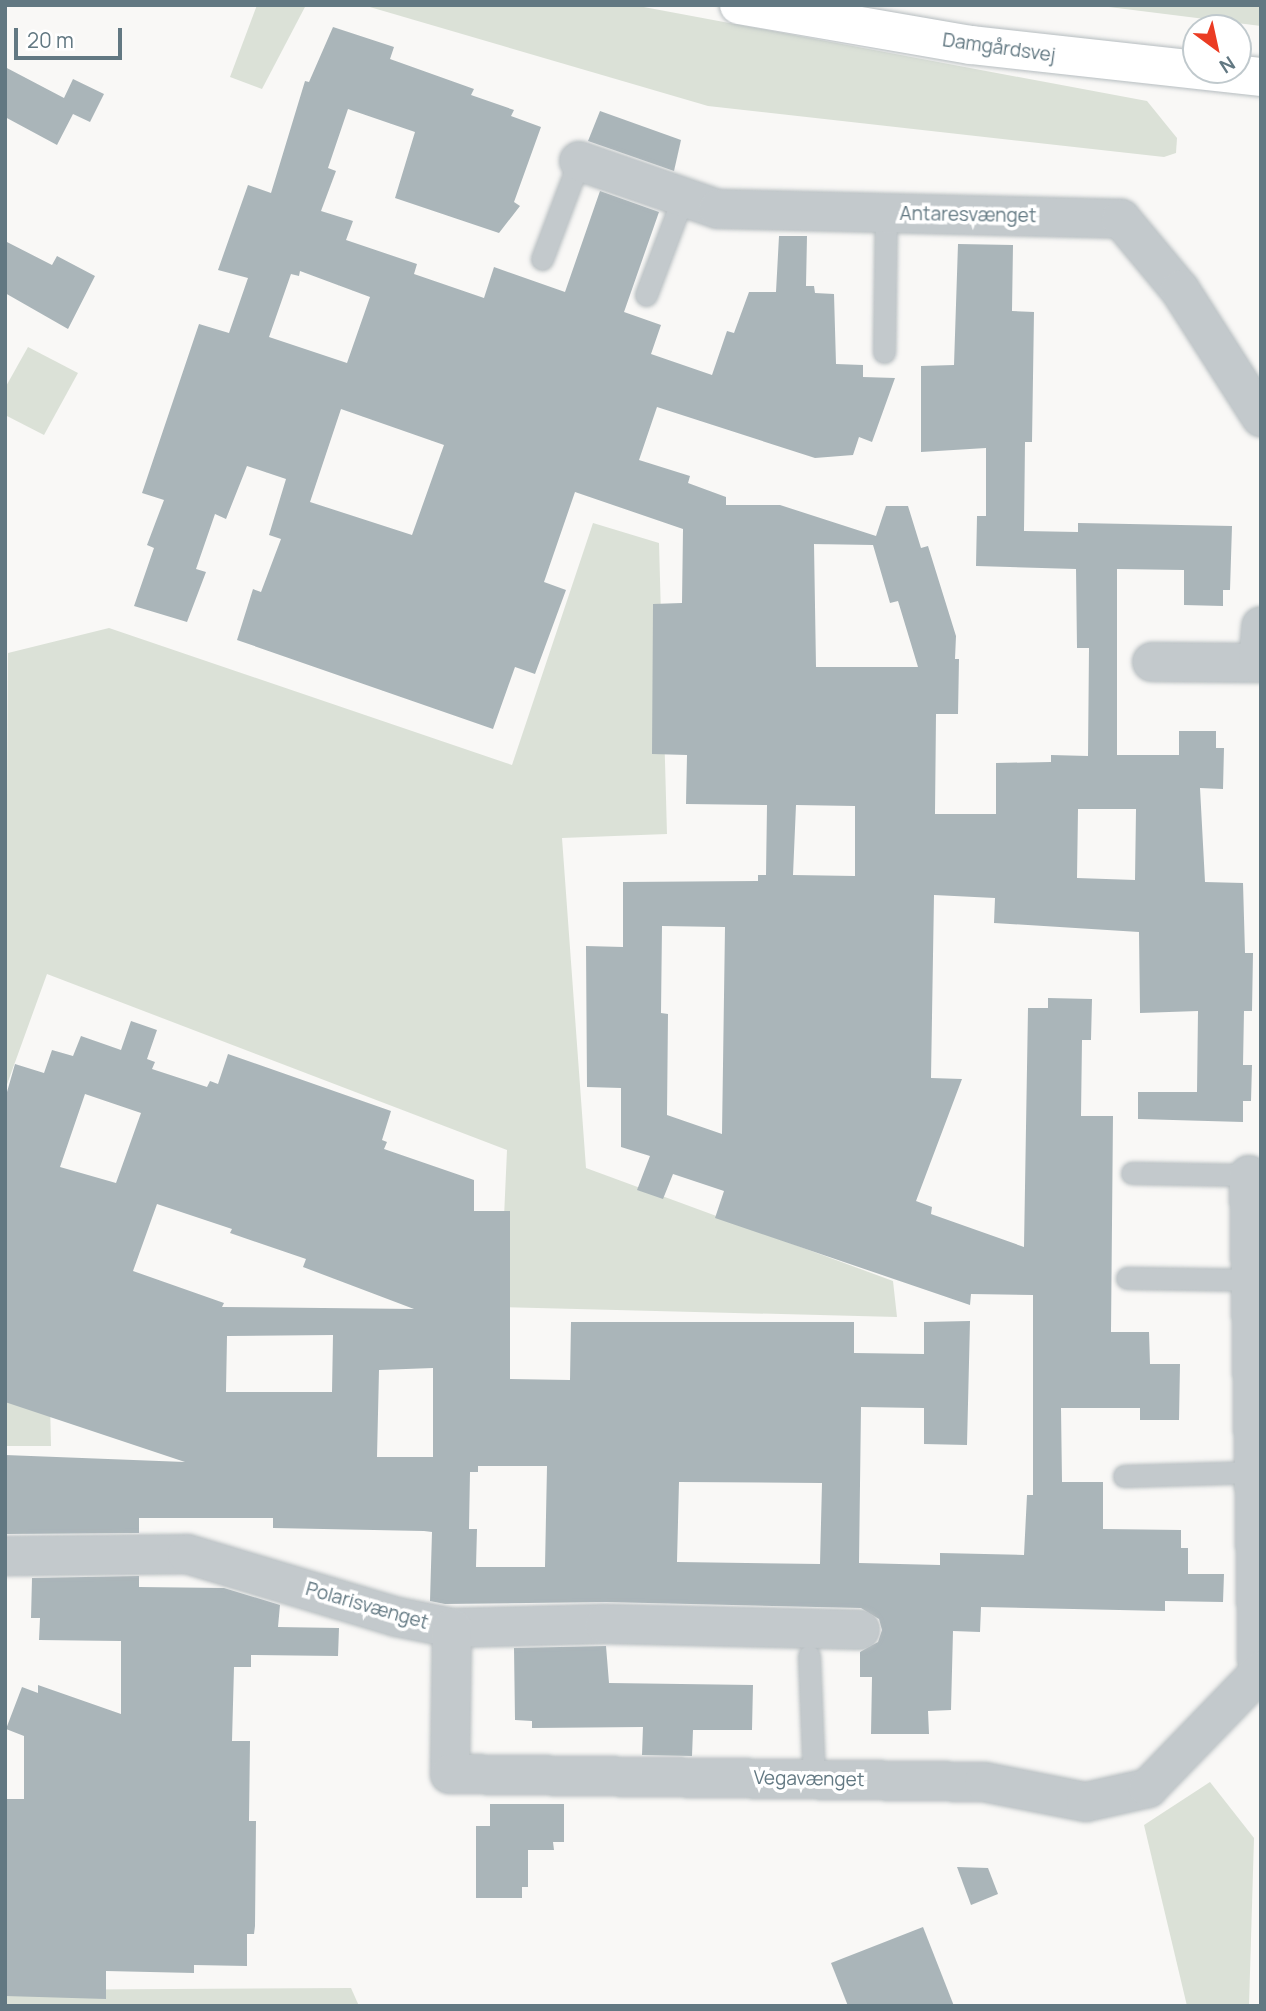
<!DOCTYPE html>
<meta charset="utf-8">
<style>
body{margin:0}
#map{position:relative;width:1266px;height:2011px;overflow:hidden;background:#f9f8f6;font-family:Manrope,sans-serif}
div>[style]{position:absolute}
.green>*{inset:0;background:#dbe1d7}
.building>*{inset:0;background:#aab5b9}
.roads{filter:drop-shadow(0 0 2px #b6bdc0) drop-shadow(0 0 2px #b6bdc0)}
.lane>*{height:21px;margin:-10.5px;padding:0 10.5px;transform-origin:10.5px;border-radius:10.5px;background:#c3c9cc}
.street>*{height:38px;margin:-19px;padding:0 19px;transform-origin:19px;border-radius:19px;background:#c3c9cc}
.secondary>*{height:38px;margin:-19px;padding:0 19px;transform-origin:19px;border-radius:19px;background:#fff}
span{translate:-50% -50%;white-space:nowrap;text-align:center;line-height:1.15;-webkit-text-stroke:7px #fff;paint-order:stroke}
.street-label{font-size:19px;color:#627882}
.frame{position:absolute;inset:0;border:7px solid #627882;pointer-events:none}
.north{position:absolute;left:1182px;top:14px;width:70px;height:70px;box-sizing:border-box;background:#fff;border:2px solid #c0c9cd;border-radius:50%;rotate:147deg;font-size:19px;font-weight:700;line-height:28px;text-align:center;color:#627882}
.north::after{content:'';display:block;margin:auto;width:24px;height:32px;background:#eb3c23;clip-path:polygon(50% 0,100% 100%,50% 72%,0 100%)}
.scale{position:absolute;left:14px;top:28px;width:108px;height:32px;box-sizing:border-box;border:4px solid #627882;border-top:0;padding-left:9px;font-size:21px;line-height:24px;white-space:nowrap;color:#627882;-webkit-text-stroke:5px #fff;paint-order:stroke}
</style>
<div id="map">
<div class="green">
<div style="clip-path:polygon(257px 5px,306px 5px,262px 89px,230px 77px)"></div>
<div style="clip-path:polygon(363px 5px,633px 5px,1147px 101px,1177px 138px,1176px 153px,1164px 157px,708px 106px)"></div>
<div style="clip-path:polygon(1093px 5px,1261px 5px,1261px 26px)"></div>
<div style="clip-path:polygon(28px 347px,78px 373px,44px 435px,5px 415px,5px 388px)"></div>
<div style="clip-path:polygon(593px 523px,659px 543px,667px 834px,562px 838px,586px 1168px,893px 1281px,897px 1317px,500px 1307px,507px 1150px,47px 974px,5px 1090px,8px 653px,109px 628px,512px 765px)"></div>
<div style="clip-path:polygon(5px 1392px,50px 1403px,51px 1446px,5px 1446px)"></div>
<div style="clip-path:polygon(1210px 1782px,1254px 1838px,1249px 2006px,1187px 2006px,1144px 1825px)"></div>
<div style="clip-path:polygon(351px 1988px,359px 2006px,5px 2006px,5px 1990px)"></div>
</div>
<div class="building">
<div style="clip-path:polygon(evenodd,333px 27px,394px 47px,390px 59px,474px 89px,471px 95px,514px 110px,511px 116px,541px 127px,514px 202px,520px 206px,499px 233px,395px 198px,415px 132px,348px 109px,328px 168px,336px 171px,321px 211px,353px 221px,346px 240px,417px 264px,414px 274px,484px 298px,494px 267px,565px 292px,600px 191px,659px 212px,624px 312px,661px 325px,651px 354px,712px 375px,727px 331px,734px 333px,749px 292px,776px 292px,779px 236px,807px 236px,806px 286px,814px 286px,815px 293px,834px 294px,836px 364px,863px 365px,863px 377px,895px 378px,872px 442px,859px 437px,853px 455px,815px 458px,657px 407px,639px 460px,690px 476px,688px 483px,726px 497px,726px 505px,780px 505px,876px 536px,886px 506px,908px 506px,921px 548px,928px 546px,956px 636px,955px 659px,959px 659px,958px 714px,936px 714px,935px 814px,996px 814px,996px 763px,1051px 762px,1051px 755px,1088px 756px,1089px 648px,1077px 648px,1076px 569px,976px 566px,977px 516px,986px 516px,986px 448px,921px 452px,921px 366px,954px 365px,958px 244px,1013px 245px,1012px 311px,1034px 312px,1032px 442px,1025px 442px,1024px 531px,1078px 532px,1078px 523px,1232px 526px,1230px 590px,1223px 590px,1223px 606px,1184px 605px,1184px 570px,1117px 569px,1117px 755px,1179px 755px,1179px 731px,1216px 731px,1216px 748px,1224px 748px,1223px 789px,1200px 788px,1205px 882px,1243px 883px,1245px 953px,1253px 953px,1252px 1011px,1244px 1011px,1243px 1065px,1252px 1065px,1251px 1101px,1243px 1101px,1243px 1122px,1138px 1119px,1138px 1092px,1197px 1092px,1198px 1011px,1140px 1013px,1139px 932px,994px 923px,995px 898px,934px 895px,931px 1078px,962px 1079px,916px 1201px,932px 1207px,931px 1214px,1024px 1247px,1028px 1008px,1048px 1008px,1048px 998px,1092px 999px,1091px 1040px,1082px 1040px,1081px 1116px,1113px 1116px,1111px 1332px,1149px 1332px,1150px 1364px,1180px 1364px,1179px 1420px,1140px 1420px,1140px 1408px,1061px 1408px,1062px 1482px,1103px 1482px,1103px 1529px,1181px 1530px,1181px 1548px,1188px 1548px,1188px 1574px,1224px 1574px,1223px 1602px,1165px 1601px,1165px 1611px,981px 1607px,980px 1632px,953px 1631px,951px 1710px,928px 1711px,929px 1734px,871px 1734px,872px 1677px,860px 1677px,860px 1652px,878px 1642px,882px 1630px,879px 1619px,861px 1608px,606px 1602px,445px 1604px,430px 1601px,432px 1532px,424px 1531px,273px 1528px,273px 1518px,139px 1518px,139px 1533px,7px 1534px,5px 1455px,185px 1462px,5px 1402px,5px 1099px,15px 1064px,44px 1073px,52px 1050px,73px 1056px,81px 1036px,121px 1050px,131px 1021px,157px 1030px,147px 1059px,155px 1062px,152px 1069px,207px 1087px,210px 1081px,218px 1084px,228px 1054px,391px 1111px,382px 1140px,387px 1142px,384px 1149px,474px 1180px,474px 1211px,510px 1211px,510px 1379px,570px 1380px,571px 1322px,854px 1322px,854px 1353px,924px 1354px,924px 1322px,970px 1321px,967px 1445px,924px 1444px,924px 1408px,861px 1407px,859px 1563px,940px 1565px,940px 1553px,1024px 1555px,1027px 1495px,1033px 1495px,1033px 1295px,971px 1294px,970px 1305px,715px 1218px,724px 1191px,673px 1174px,663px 1199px,637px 1190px,650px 1156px,621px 1147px,621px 1088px,587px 1087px,586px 946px,623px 947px,623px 882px,758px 881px,758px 875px,766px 875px,767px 805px,686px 804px,687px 755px,652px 754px,653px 604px,682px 603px,683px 529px,575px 492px,544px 582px,566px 590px,535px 674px,515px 667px,493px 729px,237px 640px,253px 589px,261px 592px,281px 539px,269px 535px,286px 479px,247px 466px,226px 519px,215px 514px,196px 569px,206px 572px,187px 622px,134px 606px,154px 548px,147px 545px,164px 500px,142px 493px,199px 324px,229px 333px,248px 278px,218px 270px,248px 185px,271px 193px,305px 81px,309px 82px,333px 27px,300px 271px,370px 297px,347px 363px,269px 337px,291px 274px,299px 276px,300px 271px,333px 27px,341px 409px,444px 445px,412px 535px,310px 502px,341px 409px,333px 27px,814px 544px,873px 545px,890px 603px,898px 601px,918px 667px,816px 667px,814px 544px,333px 27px,796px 805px,855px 806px,855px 876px,793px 875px,796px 805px,333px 27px,1078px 809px,1136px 809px,1135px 880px,1077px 878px,1078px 809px,333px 27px,662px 926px,725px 927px,722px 1134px,667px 1115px,668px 1014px,661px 1013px,662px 926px,333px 27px,85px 1094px,141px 1113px,116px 1183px,60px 1167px,85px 1094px,333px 27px,157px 1204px,232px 1229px,230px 1233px,306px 1259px,303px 1267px,414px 1309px,222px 1307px,224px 1303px,133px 1271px,157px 1204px,333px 27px,333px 1335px,332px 1392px,226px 1392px,227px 1336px,333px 1335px,333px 27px,433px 1368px,433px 1457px,377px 1457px,379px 1370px,433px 1368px,333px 27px,478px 1466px,547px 1466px,545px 1567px,476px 1567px,477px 1529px,469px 1529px,470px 1472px,478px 1472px,478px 1466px,333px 27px,679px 1482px,822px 1483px,820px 1564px,677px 1562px,679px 1482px)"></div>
<div style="clip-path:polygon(5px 67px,64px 98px,73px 79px,104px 94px,90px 122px,73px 114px,57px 145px,5px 117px)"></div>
<div style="clip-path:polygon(600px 111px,681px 140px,674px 171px,588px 141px)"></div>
<div style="clip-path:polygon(5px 241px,52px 265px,57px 256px,95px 276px,68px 329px,5px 293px)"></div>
<div style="clip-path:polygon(139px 1576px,139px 1587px,224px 1588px,280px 1605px,278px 1627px,339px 1628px,338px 1656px,251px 1655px,251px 1667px,234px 1667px,232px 1741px,250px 1741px,249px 1821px,256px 1821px,255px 1926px,254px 1934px,247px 1934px,247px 1966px,194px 1965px,194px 1973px,106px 1971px,106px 1999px,5px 1996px,5px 1799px,24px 1799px,24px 1736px,6px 1729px,22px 1687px,38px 1693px,38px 1685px,121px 1714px,121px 1641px,39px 1640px,40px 1618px,31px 1618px,32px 1578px)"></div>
<div style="clip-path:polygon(606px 1646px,609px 1683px,753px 1685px,752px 1730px,693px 1730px,692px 1756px,642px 1755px,643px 1727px,532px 1728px,532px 1721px,515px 1720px,514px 1648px)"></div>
<div style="clip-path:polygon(490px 1804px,564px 1804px,564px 1842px,553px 1842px,554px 1850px,528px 1850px,528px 1887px,522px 1887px,522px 1898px,476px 1898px,476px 1826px,490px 1826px)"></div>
<div style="clip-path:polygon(957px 1867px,988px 1868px,998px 1894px,971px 1905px)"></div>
<div style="clip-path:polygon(923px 1927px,954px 2006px,848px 2006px,831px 1963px)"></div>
</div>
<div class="roads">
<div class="lane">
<div style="left:542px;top:259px;width:105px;rotate:-69.3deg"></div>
<div style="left:646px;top:295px;width:105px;rotate:-69.3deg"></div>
<div style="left:884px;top:352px;width:139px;rotate:-89.2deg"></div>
<div style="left:1132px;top:1173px;width:117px;rotate:1deg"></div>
<div style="left:1127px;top:1278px;width:123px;rotate:0.9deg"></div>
<div style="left:1124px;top:1476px;width:128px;rotate:-1.8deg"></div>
<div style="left:809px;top:1656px;width:123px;rotate:87.7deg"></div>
</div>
<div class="street">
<div style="left:579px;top:161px;width:147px;rotate:19.1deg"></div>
<div style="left:718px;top:209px;width:403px;rotate:1.4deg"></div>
<div style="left:1121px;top:219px;width:92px;rotate:50.3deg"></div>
<div style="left:1180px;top:290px;width:151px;rotate:57.5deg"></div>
<div style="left:1152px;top:662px;width:106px;rotate:0.5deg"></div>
<div style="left:1258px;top:663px;width:37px;rotate:-85deg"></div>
<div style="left:1249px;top:1175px;width:496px;rotate:89deg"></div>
<div style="left:5px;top:1556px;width:182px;rotate:-0.6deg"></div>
<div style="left:187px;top:1554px;width:219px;rotate:16.7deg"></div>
<div style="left:397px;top:1617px;width:56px;rotate:11.3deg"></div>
<div style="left:452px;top:1628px;width:153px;rotate:-1.5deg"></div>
<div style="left:605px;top:1624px;width:255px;rotate:1.3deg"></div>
<div style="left:452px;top:1628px;width:146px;rotate:90.8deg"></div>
<div style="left:450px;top:1774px;width:534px;rotate:0.86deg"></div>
<div style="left:984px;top:1782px;width:104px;rotate:11.1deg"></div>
<div style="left:1086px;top:1802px;width:64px;rotate:-12.7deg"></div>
<div style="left:1148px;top:1788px;width:163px;rotate:-46deg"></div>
</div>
<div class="secondary">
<div style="left:739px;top:5px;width:235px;rotate:9.8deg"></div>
<div style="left:971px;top:45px;width:292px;rotate:6.3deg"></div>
</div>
</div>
<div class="street-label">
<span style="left:999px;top:48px;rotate:8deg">Damgårdsvej</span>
<span style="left:968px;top:215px;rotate:1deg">Antaresvænget</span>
<span style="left:367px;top:1606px;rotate:16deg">Polarisvænget</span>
<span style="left:809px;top:1779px;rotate:1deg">Vegavænget</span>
</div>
<div class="frame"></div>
<div class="north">N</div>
<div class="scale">20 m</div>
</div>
